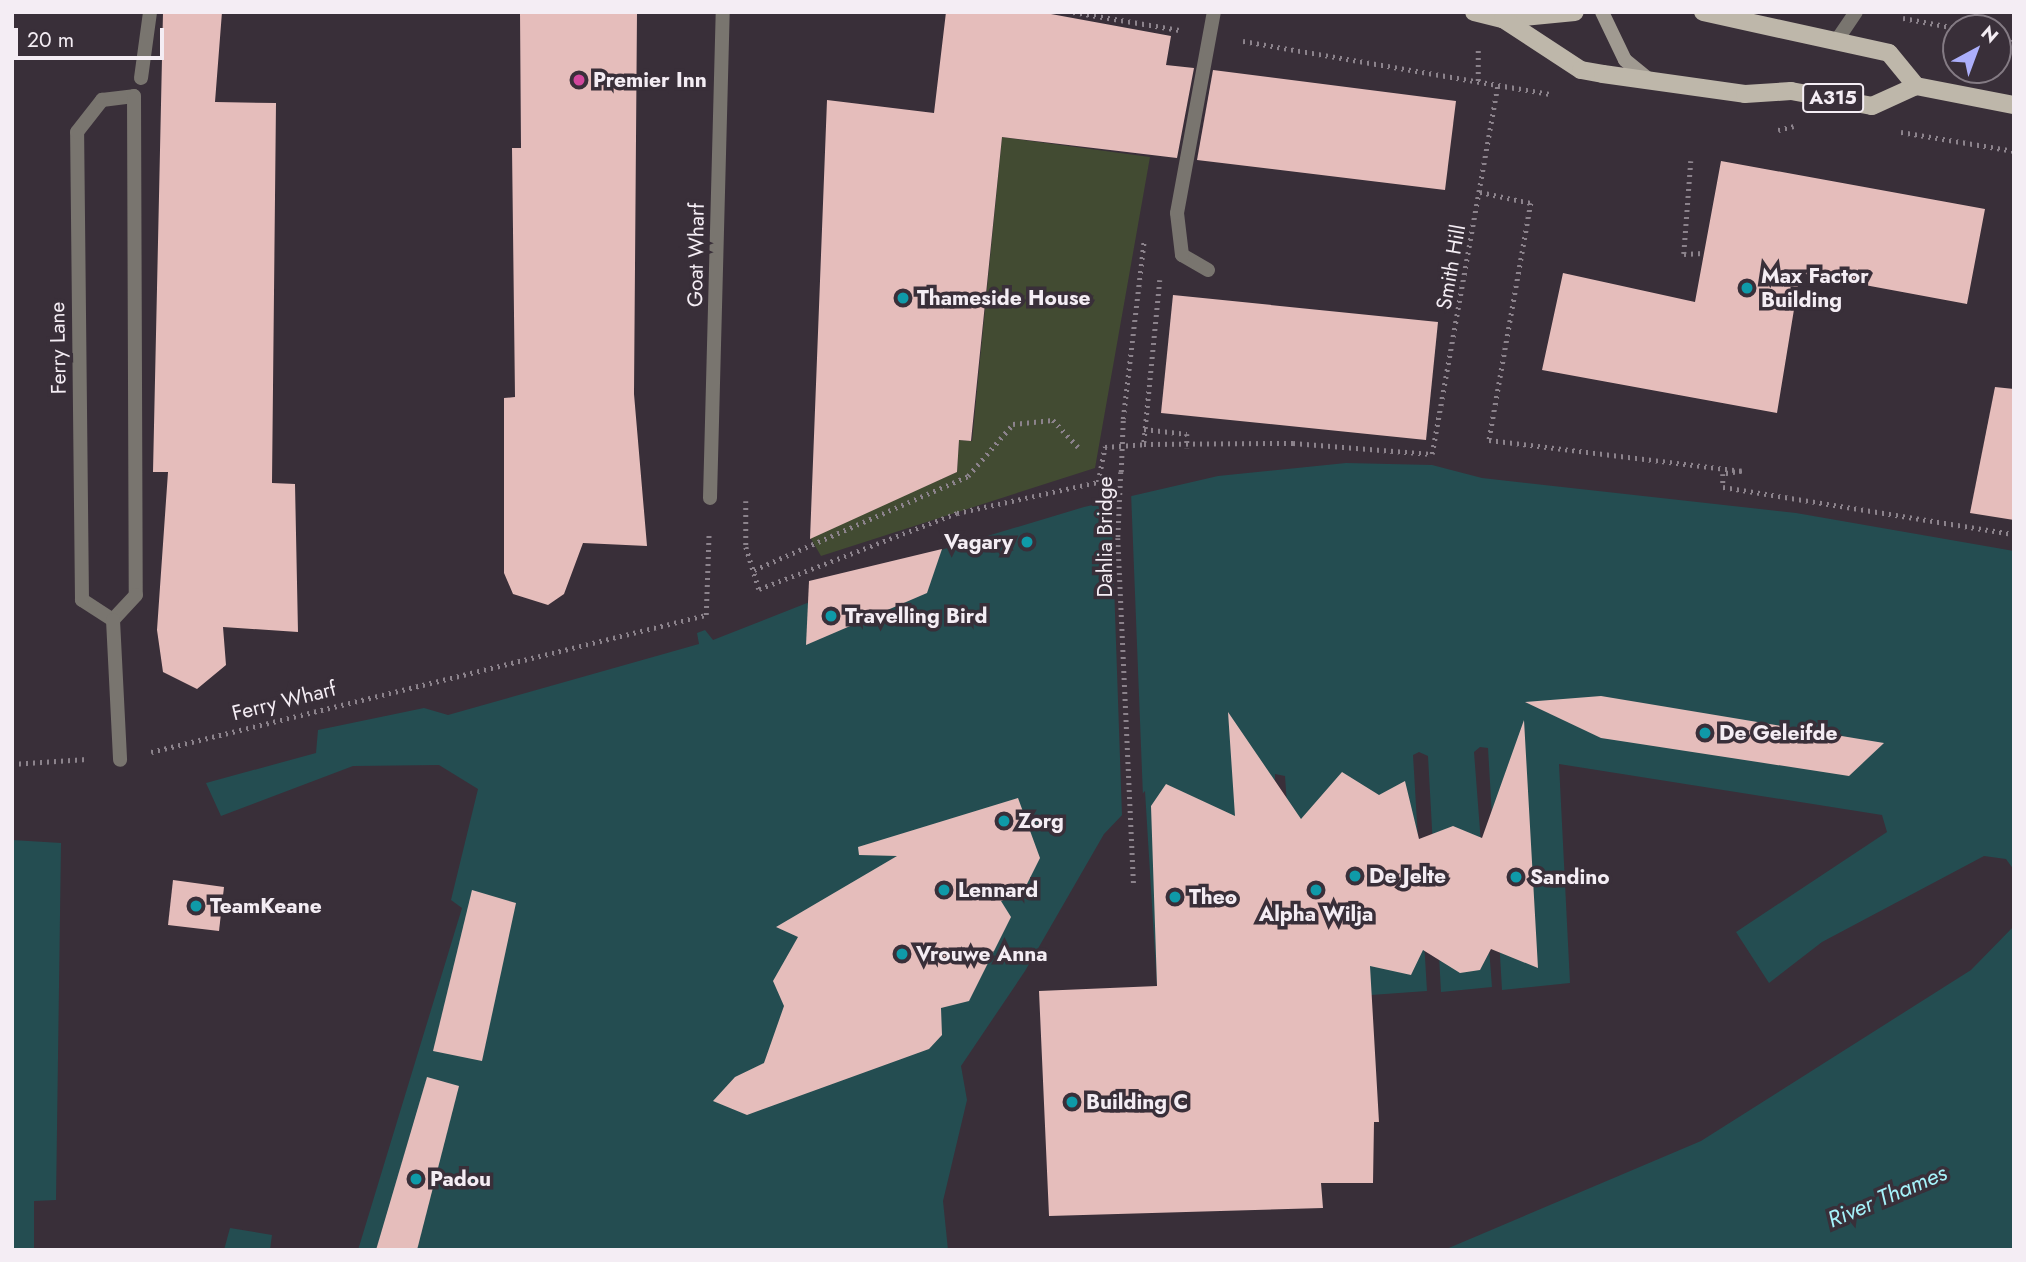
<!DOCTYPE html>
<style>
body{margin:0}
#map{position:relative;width:2026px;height:1262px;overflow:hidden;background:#392f39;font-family:Jost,sans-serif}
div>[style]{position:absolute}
.green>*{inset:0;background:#424b32}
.water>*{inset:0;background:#244d51}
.pier>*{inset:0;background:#392f39}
.building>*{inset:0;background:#e5bdbb}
.path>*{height:4.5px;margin-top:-2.25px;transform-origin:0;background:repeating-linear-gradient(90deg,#8c838c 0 2px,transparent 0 7px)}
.service>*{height:14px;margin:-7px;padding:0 7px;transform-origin:7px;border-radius:7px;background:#79756f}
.pedestrian>*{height:14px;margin:-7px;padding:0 7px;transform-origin:7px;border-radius:7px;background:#79756f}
.minor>*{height:14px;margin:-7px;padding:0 7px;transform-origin:7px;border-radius:7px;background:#79756f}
.secondary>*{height:14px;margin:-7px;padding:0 7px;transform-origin:7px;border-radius:7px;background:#a09a91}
.primary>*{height:18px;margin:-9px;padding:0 9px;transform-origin:9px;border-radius:9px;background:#beb7aa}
.path-bridge>*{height:4.5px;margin-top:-2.25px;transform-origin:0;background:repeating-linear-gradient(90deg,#8c838c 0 2px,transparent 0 7px)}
.dots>*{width:19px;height:19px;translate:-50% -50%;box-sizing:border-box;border:4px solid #392f39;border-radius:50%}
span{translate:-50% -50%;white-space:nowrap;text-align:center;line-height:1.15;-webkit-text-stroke:7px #392f39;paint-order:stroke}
.shield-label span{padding:2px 5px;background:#392f39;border:2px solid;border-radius:5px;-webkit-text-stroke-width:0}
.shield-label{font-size:19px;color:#f4edf4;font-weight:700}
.poi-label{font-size:21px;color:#f4edf4;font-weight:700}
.left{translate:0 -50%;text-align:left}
.right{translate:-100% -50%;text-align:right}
.street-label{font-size:21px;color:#f4edf4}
.water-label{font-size:23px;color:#a5f2fa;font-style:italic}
.frame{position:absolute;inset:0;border:14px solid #f4edf4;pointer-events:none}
.north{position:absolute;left:1942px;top:14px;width:70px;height:70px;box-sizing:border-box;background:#392f39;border:2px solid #847b84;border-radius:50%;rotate:41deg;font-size:19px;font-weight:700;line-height:28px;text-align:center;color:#f4edf4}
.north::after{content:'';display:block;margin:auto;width:24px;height:32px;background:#acaffb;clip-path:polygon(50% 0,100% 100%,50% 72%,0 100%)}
.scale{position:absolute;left:14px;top:28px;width:150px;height:32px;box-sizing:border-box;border:4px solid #f4edf4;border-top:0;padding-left:9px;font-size:21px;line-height:24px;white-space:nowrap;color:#f4edf4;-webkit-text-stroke:5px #392f39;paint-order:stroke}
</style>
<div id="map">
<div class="green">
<div style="clip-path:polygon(1002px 137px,1150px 157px,1095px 468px,821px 556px,810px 537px,957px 472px,959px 440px,972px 441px)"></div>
</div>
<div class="water">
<div style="clip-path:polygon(1346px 463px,1432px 465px,1482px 478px,1796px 513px,2014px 551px,2014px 870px,2006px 859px,1984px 856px,1822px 942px,1769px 983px,1736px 932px,1887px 832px,1882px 815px,1559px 764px,1570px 983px,1502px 990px,1488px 748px,1480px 747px,1474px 752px,1492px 987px,1441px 992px,1428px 756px,1419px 752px,1413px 755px,1427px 991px,1301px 1000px,1285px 776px,1275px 774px,1275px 805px,1157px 987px,1145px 791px,1104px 834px,1025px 971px,961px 1066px,967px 1100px,943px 1201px,948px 1250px,358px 1250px,462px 908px,451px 900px,478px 789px,439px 765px,353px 766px,221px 816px,206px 783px,316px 753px,318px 730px,424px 708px,448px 715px,699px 644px,697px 633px,705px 630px,713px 640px,944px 549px,1084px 507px,1218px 476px)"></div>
<div style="clip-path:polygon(12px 840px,61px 843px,56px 1200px,34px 1201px,34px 1250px,12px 1250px)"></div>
<div style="clip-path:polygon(2014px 926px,2014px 1248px,1444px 1250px,1701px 1141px,1971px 970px)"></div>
<div style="clip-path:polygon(230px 1228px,272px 1235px,270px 1250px,224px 1250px)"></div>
</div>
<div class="pier">
<div style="clip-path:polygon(1131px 492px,1143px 797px,1122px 816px,1111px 497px)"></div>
</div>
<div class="building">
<div style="clip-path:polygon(163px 12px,222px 12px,215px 102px,276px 103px,272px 483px,295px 484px,298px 632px,223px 627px,226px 665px,197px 689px,163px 672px,157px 630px,168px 472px,153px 472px)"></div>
<div style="clip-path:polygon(520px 12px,637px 12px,634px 394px,647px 546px,583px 543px,564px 594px,548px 605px,513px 594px,504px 573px,504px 398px,515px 397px,512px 148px,521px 148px)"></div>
<div style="clip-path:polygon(946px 12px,1040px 12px,1171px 36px,1166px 65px,1194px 68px,1177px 158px,1002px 137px,971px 441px,959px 440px,957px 472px,810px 539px,827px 100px,934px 113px)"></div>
<div style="clip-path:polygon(1213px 70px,1456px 101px,1445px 190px,1197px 160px)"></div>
<div style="clip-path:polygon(1721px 161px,1985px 209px,1967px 304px,1800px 273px,1777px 413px,1542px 370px,1563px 273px,1695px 302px)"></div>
<div style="clip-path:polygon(1173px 295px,1438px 322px,1426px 440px,1161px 413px)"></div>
<div style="clip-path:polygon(1995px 387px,2014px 389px,2014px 520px,1970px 513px)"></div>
<div style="clip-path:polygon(942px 549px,927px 593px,806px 645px,809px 581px)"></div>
<div style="clip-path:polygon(1601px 696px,1884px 743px,1849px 776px,1601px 738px,1525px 702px)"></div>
<div style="clip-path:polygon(1228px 712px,1301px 819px,1342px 772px,1379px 795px,1405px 781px,1419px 839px,1453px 826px,1482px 838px,1524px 720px,1538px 968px,1491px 949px,1480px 970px,1460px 973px,1423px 950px,1411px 975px,1370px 966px,1379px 1122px,1374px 1122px,1373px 1183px,1321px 1183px,1323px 1208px,1049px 1216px,1039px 991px,1157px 986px,1151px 806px,1166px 784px,1235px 816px)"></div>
<div style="clip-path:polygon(1018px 798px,1040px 858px,1023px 892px,1001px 901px,1011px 917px,969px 1001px,941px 1008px,942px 1035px,929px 1049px,747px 1115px,713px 1101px,735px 1077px,764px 1063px,784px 1006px,773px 981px,798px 937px,776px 927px,897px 856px,859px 855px,858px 847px)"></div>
<div style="clip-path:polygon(173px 880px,224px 887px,219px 931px,168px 925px)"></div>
<div style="clip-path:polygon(472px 890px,516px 903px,482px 1061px,433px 1051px)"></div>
<div style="clip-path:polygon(427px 1077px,459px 1086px,417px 1250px,376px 1250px)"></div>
</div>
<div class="path">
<div style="left:1073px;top:12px;width:108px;rotate:9.6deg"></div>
<div style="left:1157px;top:12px;width:5px"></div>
<div style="left:1903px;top:18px;width:54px;rotate:10.7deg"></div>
<div style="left:1998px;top:36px;width:16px;rotate:11deg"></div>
<div style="left:1243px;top:41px;width:313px;rotate:9.8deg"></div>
<div style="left:1478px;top:81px;width:34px;rotate:-90deg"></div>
<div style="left:1778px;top:130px;width:16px;rotate:-14deg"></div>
<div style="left:1901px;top:132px;width:115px;rotate:9.5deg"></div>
<div style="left:1691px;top:161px;width:93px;rotate:94.3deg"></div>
<div style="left:1684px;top:254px;width:19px;rotate:-3deg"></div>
<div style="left:1480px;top:192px;width:52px;rotate:12.2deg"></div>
<div style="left:1531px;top:203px;width:241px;rotate:100deg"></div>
<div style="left:1489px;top:440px;width:255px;rotate:7deg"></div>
<div style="left:1742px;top:471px;width:19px;rotate:171deg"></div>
<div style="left:1723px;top:474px;width:13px;rotate:90deg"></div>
<div style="left:1723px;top:487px;width:295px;rotate:9.2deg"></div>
<div style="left:1160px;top:280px;width:165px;rotate:95.6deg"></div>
<div style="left:1144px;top:444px;width:149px;rotate:-0.4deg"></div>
<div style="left:1293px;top:443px;width:139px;rotate:4.5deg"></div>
<div style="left:1432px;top:454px;width:375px;rotate:-79.9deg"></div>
<div style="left:1123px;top:419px;width:179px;rotate:-83.3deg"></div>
<div style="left:1144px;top:429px;width:43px;rotate:6.6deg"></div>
<div style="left:1187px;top:434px;width:14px;rotate:90deg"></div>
<div style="left:1121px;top:472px;width:66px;rotate:92.6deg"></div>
<div style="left:1118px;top:538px;width:346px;rotate:87.4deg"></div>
<div style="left:746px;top:501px;width:46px;rotate:90deg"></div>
<div style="left:746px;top:547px;width:44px;rotate:72.8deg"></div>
<div style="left:759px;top:589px;width:212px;rotate:-21deg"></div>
<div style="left:957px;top:513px;width:144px;rotate:-12.4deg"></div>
<div style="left:1098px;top:482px;width:36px;rotate:-79deg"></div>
<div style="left:1105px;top:447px;width:39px;rotate:-4deg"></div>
<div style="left:754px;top:570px;width:234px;rotate:-23.7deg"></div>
<div style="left:968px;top:476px;width:69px;rotate:-49.1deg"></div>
<div style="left:1013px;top:424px;width:40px;rotate:-5.7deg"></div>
<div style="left:1053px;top:420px;width:37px;rotate:47deg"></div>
<div style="left:151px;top:752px;width:572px;rotate:-13.87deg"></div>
<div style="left:706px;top:615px;width:84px;rotate:-88deg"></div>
<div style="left:12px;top:764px;width:75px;rotate:-3.8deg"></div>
</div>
<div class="service">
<div style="left:1837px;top:40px;width:34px;rotate:-56deg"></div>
<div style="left:1208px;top:270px;width:30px;rotate:-150deg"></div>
<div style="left:1182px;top:255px;width:42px;rotate:-96.8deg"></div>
<div style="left:1177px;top:213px;width:204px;rotate:-79.6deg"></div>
</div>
<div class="pedestrian">
<div style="left:113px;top:620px;width:37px;rotate:-147deg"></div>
<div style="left:82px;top:600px;width:468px;rotate:-90.6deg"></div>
<div style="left:77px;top:132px;width:41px;rotate:-52deg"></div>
<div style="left:102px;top:100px;width:32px;rotate:-7deg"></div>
<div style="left:134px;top:96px;width:499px;rotate:89.8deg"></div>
<div style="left:136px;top:595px;width:34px;rotate:133deg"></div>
<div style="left:113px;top:620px;width:140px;rotate:87.1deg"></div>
</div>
<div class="minor">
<div style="left:141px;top:78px;width:67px;rotate:-82.2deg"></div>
<div style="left:710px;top:498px;width:486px;rotate:-88.5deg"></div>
</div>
<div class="secondary">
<div style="left:1602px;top:12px;width:53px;rotate:64.4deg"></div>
<div style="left:1625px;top:60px;width:28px;rotate:39deg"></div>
</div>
<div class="primary">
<div style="left:1474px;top:12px;width:30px;rotate:14deg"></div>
<div style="left:1503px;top:19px;width:72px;rotate:-5.6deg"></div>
<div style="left:1703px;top:12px;width:190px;rotate:12.4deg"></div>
<div style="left:1889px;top:53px;width:43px;rotate:50.7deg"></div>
<div style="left:1503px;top:19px;width:93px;rotate:33.2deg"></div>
<div style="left:1581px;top:70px;width:22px;rotate:10deg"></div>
<div style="left:1603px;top:74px;width:143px;rotate:8deg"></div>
<div style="left:1745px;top:94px;width:46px;rotate:-3.7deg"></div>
<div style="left:1791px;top:91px;width:82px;rotate:10.5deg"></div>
<div style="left:1872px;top:106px;width:48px;rotate:-24.4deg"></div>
<div style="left:1916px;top:86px;width:100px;rotate:11deg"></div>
</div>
<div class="path-bridge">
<div style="left:1121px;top:472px;width:53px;rotate:-87.8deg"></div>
</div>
<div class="dots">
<div style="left:579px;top:80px;background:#d1479c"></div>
<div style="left:1747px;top:288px;background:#0f9aa8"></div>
<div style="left:903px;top:298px;background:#0f9aa8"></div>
<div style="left:1027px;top:542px;background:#0f9aa8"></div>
<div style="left:831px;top:616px;background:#0f9aa8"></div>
<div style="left:1705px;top:733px;background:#0f9aa8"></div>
<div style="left:1004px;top:821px;background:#0f9aa8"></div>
<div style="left:1355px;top:876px;background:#0f9aa8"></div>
<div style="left:1516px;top:877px;background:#0f9aa8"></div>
<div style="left:944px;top:890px;background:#0f9aa8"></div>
<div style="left:1316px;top:890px;background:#0f9aa8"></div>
<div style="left:1175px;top:897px;background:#0f9aa8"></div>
<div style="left:196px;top:906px;background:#0f9aa8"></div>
<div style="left:902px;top:954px;background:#0f9aa8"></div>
<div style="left:1072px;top:1102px;background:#0f9aa8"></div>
<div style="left:416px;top:1179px;background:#0f9aa8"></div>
</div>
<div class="shield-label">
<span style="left:1833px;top:98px">A315</span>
</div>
<div class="poi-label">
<span class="left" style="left:593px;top:80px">Premier Inn</span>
<span class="left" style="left:1761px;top:288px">Max Factor<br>Building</span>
<span class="left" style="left:917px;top:298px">Thameside House</span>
<span class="right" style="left:1013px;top:542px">Vagary</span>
<span class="left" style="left:845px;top:616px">Travelling Bird</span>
<span class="left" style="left:1719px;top:733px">De Geleifde</span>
<span class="left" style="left:1018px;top:821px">Zorg</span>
<span class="left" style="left:1369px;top:876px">De Jelte</span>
<span class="left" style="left:1530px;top:877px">Sandino</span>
<span class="left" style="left:958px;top:890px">Lennard</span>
<span class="left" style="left:1189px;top:897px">Theo</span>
<span class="left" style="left:210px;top:906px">TeamKeane</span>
<span style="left:1316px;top:914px">Alpha Wilja</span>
<span class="left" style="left:916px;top:954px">Vrouwe Anna</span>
<span class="left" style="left:1086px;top:1102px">Building C</span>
<span class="left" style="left:430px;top:1179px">Padou</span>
</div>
<div class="street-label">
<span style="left:696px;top:255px;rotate:-89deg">Goat Wharf</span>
<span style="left:1451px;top:267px;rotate:-80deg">Smith Hill</span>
<span style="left:58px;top:348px;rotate:-91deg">Ferry Lane</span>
<span style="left:1105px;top:537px;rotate:-90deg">Dahlia Bridge</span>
<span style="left:284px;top:701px;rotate:-14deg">Ferry Wharf</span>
</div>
<div class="water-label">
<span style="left:1887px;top:1196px;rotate:-23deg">River Thames</span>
</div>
<div class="frame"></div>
<div class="north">N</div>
<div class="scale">20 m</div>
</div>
